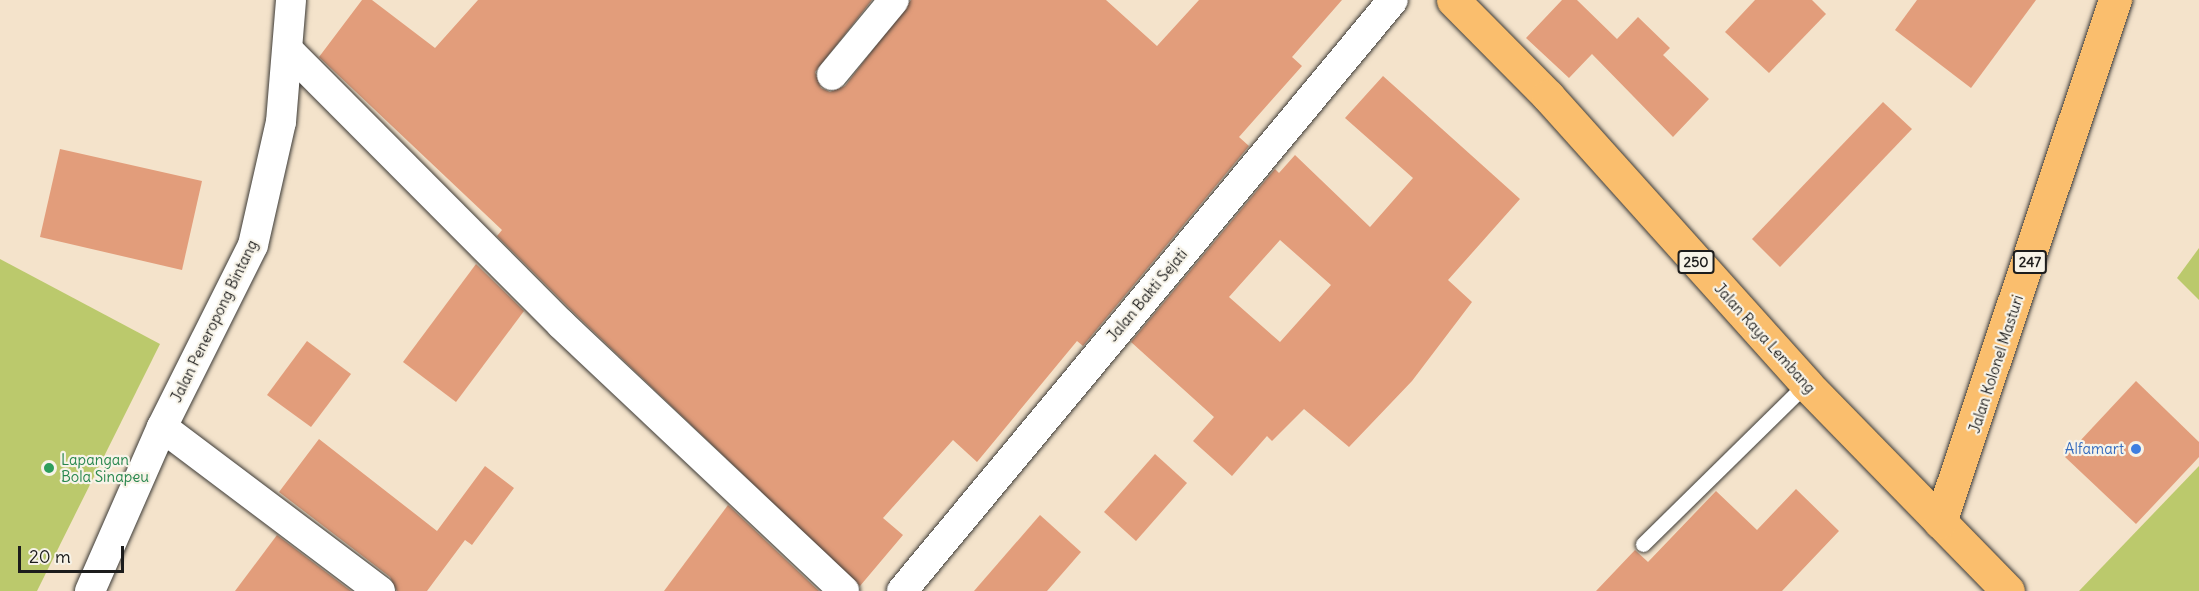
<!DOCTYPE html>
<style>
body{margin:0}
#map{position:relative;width:2199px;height:591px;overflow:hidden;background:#f4e3cb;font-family:Delius,sans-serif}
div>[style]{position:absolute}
.green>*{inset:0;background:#bbc96c}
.building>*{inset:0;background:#e29d7b}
.roads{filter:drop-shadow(0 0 2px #3c3a36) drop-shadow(0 0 2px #3c3a36)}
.lane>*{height:15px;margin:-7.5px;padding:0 7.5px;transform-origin:7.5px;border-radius:7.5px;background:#fff}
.street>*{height:30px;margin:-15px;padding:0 15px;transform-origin:15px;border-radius:15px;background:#fff}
.primary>*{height:33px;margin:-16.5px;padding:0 16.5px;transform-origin:16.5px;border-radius:16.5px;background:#fabe6d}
.dots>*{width:16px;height:16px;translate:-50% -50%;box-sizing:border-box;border:3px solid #f7f3e8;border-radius:50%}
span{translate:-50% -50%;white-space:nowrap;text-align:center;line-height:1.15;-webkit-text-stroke:4.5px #f7f3e8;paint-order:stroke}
.shield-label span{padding:2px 4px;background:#f7f3e8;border:2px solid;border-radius:4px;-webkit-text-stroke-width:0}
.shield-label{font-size:14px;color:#1c1c1c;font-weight:700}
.street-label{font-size:15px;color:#1c1c1c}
.shop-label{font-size:15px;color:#366cbe}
.right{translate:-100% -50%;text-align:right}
.leisure-label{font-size:15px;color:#27864d}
.left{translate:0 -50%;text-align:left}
.scale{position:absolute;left:18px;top:546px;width:106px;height:27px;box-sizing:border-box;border:3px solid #1c1c1c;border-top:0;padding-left:8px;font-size:18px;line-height:21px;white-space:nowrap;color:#1c1c1c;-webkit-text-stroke:4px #f7f3e8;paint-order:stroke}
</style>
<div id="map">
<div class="green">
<div style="clip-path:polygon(2199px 248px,2199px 300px,2177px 278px)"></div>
<div style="clip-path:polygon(0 259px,160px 344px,37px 591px,0 591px)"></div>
<div style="clip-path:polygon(2199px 466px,2199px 591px,2079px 591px)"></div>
</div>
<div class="building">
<div style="clip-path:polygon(362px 0,372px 0,435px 48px,478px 0,872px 0,815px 72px,821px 88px,830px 92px,845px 86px,911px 0,1106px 0,1157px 46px,1199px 0,1342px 0,1292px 57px,1302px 66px,1239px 137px,1249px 146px,1083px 346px,1077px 341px,977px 462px,953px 440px,883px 518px,903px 535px,860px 586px,573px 312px,497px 236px,502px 230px,319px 57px)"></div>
<div style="clip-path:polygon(1562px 0,1577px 0,1617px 39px,1638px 17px,1670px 48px,1663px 55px,1709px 99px,1673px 137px,1592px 54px,1569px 78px,1526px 38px)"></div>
<div style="clip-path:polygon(1755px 0,1812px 0,1826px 14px,1769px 73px,1725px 32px)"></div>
<div style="clip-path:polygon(1917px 0,2036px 0,1971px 88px,1895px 30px)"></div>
<div style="clip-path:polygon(evenodd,1383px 76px,1520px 199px,1448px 280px,1472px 302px,1412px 381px,1349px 447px,1304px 409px,1272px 441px,1267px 436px,1232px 476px,1193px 441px,1214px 417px,1131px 342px,1275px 169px,1279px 173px,1295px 155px,1370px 227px,1413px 178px,1345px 118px,1383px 76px,1280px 240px,1331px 285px,1280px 342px,1229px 297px,1280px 240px)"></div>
<div style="clip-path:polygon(1883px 102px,1912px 129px,1780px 267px,1752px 239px)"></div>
<div style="clip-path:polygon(60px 149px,202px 181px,182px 270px,40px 237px)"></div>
<div style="clip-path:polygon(476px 264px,524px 311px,456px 402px,403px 362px)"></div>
<div style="clip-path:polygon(307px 341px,351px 374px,311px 427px,267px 395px)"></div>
<div style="clip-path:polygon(2136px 381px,2199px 442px,2199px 457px,2136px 524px,2065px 457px)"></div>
<div style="clip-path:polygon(319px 439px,437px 531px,485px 466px,514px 488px,472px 545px,465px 540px,427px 591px,397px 591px,390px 577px,279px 492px)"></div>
<div style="clip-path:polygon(1155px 454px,1187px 483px,1136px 541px,1104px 512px)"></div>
<div style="clip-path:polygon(1796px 489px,1839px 531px,1782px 591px,1596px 591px,1635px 550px,1648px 562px,1716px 491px,1757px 530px)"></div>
<div style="clip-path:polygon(728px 505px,819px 591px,664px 591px)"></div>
<div style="clip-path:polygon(1040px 515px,1081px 552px,1047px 591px,974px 591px)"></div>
<div style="clip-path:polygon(277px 535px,351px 591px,235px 591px)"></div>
</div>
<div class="roads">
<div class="lane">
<div style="left:1643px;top:544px;width:228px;rotate:-44.5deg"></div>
</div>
<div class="street">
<div style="left:288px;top:50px;width:387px;rotate:45.1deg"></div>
<div style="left:561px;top:324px;width:389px;rotate:43.3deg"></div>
<div style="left:832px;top:75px;width:97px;rotate:-50.4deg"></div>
<div style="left:162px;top:427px;width:273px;rotate:37deg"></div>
<div style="left:90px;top:591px;width:179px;rotate:-66.3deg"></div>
<div style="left:162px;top:427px;width:203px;rotate:-63.4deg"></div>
<div style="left:253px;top:245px;width:126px;rotate:-77.2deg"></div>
<div style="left:281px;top:122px;width:122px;rotate:-85.3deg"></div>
<div style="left:902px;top:591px;width:768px;rotate:-50.28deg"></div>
</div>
<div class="primary">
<div style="left:1453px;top:0;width:135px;rotate:45.3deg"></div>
<div style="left:1548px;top:96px;width:387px;rotate:48.1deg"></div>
<div style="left:1806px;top:384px;width:289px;rotate:45.7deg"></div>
<div style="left:1940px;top:522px;width:551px;rotate:-71.47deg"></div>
</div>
</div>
<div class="dots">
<div style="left:2136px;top:449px;background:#3f7fe0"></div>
<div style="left:49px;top:468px;background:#2e9e5b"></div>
</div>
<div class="shield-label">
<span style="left:1696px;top:262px">250</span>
<span style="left:2030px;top:262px">247</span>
</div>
<div class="street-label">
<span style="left:1147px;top:295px;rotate:-50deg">Jalan Bakti Sejati</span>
<span style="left:214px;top:321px;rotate:-64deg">Jalan Peneropong Bintang</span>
<span style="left:1765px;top:338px;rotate:48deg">Jalan Raya Lembang</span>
<span style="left:1996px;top:364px;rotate:-72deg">Jalan Kolonel Masturi</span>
</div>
<div class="shop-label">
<span class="right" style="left:2124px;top:449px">Alfamart</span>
</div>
<div class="leisure-label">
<span class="left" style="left:61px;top:468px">Lapangan<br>Bola Sinapeu</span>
</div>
<div class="scale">20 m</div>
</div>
